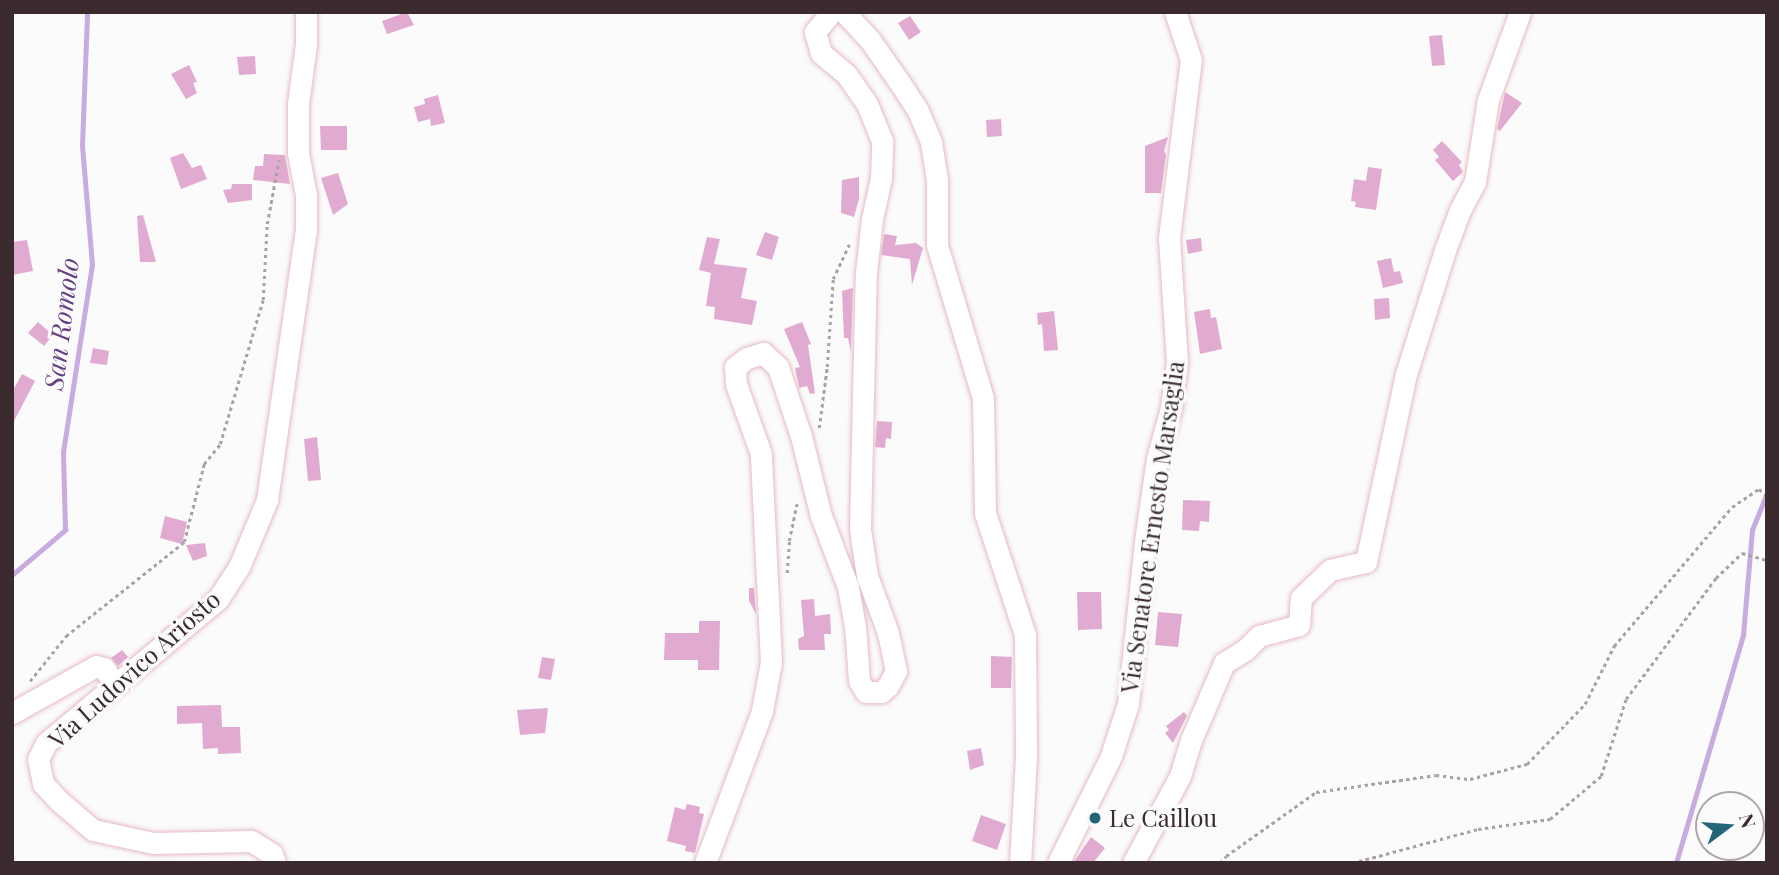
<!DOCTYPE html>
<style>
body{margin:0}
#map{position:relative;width:1779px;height:875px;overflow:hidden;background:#fbfbfb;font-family:"Playfair Display",serif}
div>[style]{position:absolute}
.stream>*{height:4.5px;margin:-2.25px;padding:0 2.25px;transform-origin:2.25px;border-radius:2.25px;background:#c8abe0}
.building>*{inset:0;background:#e1abd1}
.path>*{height:2.5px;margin-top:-1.25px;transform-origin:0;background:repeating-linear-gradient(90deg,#a9a2a3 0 3.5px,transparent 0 7px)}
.roads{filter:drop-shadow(0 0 2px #e5bbc2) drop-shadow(0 0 2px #e5bbc2)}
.minor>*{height:21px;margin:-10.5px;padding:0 10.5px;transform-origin:10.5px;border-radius:10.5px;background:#fff}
.dots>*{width:19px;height:19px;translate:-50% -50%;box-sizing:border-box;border:4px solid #fbfbfb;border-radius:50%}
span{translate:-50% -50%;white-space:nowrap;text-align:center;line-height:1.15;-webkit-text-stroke:7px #fbfbfb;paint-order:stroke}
.street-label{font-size:24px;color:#3b2b2e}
.poi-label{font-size:24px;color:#3b2b2e}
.left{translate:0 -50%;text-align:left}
.water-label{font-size:26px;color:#664182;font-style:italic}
.frame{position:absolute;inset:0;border:14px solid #3b2b2e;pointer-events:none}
.north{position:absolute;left:1695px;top:791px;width:70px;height:70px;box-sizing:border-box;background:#fbfbfb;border:2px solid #aea8a9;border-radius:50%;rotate:74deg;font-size:19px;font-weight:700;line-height:28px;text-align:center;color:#3b2b2e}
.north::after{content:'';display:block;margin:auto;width:24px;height:32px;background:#246479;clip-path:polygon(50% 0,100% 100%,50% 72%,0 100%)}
</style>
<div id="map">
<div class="stream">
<div style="left:12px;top:575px;width:70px;rotate:-40.3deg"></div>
<div style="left:65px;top:530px;width:78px;rotate:-91.5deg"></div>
<div style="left:63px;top:452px;width:189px;rotate:-81.2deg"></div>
<div style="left:92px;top:265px;width:120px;rotate:-94.8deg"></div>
<div style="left:82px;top:145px;width:133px;rotate:-87.8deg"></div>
<div style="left:1676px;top:863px;width:238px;rotate:-73.6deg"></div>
<div style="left:1743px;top:635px;width:105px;rotate:-85.1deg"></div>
<div style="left:1752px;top:530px;width:40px;rotate:-68deg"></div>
</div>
<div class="building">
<div style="clip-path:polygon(407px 12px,414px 25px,387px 34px,382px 21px)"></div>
<div style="clip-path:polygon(910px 16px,921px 32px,909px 40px,898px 23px)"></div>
<div style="clip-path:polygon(1442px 35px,1445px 65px,1432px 66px,1429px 36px)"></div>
<div style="clip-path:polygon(255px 56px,256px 74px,239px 75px,237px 57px)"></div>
<div style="clip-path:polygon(189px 65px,197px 82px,193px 83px,197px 93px,186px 99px,171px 74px)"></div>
<div style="clip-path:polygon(1505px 92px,1522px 103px,1500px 131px,1497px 129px)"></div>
<div style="clip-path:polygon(438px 95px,445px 123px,431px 126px,430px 119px,418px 122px,414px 107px,425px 104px,424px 99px)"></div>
<div style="clip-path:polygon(1001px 119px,1002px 136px,987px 137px,986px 120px)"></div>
<div style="clip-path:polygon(320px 126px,347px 126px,347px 150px,321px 150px)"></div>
<div style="clip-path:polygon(1168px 137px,1164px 151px,1166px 155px,1161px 193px,1145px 193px,1145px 146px)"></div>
<div style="clip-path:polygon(1442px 141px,1462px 162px,1459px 165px,1463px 172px,1453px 181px,1435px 160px,1439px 157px,1433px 150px)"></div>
<div style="clip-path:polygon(183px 153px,192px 168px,201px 165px,207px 179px,181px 189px,170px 158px)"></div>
<div style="clip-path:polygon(264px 154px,285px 155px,290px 184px,253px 180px,255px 166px,263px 166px)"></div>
<div style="clip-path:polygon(1368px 167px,1382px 169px,1376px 210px,1355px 207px,1356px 202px,1351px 201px,1354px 179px,1366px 181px)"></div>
<div style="clip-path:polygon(338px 173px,348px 204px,333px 215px,321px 178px)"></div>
<div style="clip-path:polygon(859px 177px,859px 199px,854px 217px,841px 213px,842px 180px)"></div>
<div style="clip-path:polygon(232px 184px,252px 184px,252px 200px,228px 203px,223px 190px,231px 189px)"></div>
<div style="clip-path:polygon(143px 215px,156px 262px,140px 262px,137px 216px)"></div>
<div style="clip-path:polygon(765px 232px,779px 237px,772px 260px,756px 255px)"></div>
<div style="clip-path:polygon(884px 234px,897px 236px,895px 245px,916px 243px,923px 248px,912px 285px,910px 259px,881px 255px)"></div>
<div style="clip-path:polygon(707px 237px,720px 239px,714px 264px,747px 268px,741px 298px,757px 301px,752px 325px,714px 319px,715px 307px,706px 306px,711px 273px,699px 270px)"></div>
<div style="clip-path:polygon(1201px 238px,1202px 251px,1188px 254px,1186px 240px)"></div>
<div style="clip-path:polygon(27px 240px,33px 271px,12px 275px,12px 242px)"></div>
<div style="clip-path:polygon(1391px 258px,1394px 272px,1400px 271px,1403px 283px,1383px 288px,1377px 261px)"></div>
<div style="clip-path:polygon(853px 288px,851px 351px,848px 338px,844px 338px,842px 291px)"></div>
<div style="clip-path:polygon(1389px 298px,1390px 318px,1375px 320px,1374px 299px)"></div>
<div style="clip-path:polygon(1210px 309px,1211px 318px,1216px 317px,1222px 349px,1200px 354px,1194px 312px)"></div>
<div style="clip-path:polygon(1054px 311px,1058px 350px,1044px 351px,1042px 324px,1038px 325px,1037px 313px)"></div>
<div style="clip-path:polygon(38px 322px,53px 335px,44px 346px,28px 333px)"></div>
<div style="clip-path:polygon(802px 322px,811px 344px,808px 345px,815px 393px,810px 394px,807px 386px,799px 388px,795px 368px,800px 367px,784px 329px)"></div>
<div style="clip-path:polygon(93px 348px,109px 351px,107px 365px,90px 363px)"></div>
<div style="clip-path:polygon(22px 374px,35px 381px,12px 425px,12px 392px)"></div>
<div style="clip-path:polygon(877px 421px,892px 422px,891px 439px,886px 438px,885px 448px,875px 447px)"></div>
<div style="clip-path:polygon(317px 437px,321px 480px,308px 481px,304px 439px)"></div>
<div style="clip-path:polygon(1183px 500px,1210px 501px,1209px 522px,1200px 521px,1199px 531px,1182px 530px)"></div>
<div style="clip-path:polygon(165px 516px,187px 522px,182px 544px,160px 538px)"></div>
<div style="clip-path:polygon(205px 543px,207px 556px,193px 561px,186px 545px)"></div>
<div style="clip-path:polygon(749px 588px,754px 588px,756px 614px,749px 601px)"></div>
<div style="clip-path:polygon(1077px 592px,1101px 592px,1102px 629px,1078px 630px)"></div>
<div style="clip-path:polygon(814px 599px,815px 616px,830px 614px,831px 634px,824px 634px,825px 650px,799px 650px,798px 639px,804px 636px,801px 600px)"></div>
<div style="clip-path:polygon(1158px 612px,1182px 614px,1178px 647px,1155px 645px)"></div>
<div style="clip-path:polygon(699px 621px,720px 621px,719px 670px,698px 670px,698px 660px,664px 660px,665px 633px,699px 633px)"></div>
<div style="clip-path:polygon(122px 650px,128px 657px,118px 666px,111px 658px)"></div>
<div style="clip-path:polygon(991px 656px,1012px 657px,1011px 688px,991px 688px)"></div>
<div style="clip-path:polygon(542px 657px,555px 659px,551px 680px,538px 678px)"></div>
<div style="clip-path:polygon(221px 705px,222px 727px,240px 727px,241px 753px,218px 754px,218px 748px,203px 749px,202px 723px,177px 724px,177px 706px)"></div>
<div style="clip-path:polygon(548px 708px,545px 733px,520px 735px,517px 710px)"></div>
<div style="clip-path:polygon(1184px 712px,1187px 716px,1173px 743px,1165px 733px,1169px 730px,1166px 726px)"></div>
<div style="clip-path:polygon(981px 748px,984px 765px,970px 770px,967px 751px)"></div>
<div style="clip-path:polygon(687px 804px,700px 807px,699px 813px,704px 814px,695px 853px,685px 851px,686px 846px,667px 841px,675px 807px,685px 810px)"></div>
<div style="clip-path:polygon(981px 815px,1006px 824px,997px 850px,972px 841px)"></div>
<div style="clip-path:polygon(1091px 837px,1105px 848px,1093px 863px,1073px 863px)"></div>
</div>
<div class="path">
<div style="left:819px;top:428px;width:62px;rotate:-82.5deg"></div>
<div style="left:827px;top:367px;width:88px;rotate:-86.1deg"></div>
<div style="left:833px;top:279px;width:38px;rotate:-65deg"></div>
<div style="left:787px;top:573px;width:32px;rotate:-86deg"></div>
<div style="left:789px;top:541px;width:38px;rotate:-78deg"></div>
<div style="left:30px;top:681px;width:58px;rotate:-51.3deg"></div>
<div style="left:66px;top:636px;width:151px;rotate:-38.5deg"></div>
<div style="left:184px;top:542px;width:81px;rotate:-75.6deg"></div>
<div style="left:204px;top:464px;width:26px;rotate:-51deg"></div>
<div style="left:220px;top:444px;width:150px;rotate:-73.4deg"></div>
<div style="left:263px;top:300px;width:76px;rotate:-87deg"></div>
<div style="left:267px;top:224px;width:65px;rotate:-79.4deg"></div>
<div style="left:1220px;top:863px;width:9px;rotate:-49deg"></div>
<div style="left:1226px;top:856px;width:110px;rotate:-35.4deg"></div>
<div style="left:1316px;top:792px;width:121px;rotate:-8.1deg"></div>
<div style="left:1436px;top:775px;width:34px;rotate:7deg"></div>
<div style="left:1470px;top:779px;width:59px;rotate:-14.7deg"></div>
<div style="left:1527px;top:764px;width:83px;rotate:-46deg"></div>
<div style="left:1585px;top:704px;width:65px;rotate:-63.4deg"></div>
<div style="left:1614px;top:646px;width:182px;rotate:-49.7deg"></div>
<div style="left:1732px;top:507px;width:32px;rotate:-34deg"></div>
<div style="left:1759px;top:489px;width:10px;rotate:37deg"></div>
<div style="left:1352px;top:863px;width:131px;rotate:-15.1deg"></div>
<div style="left:1478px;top:829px;width:73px;rotate:-7.9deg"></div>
<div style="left:1550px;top:819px;width:67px;rotate:-40.1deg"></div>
<div style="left:1601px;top:776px;width:81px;rotate:-72deg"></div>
<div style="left:1626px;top:699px;width:151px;rotate:-53.4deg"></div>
<div style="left:1716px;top:578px;width:36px;rotate:-44deg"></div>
<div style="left:1742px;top:553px;width:26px;rotate:16deg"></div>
</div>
<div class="roads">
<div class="minor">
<div style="left:844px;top:12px;width:38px;rotate:47deg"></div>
<div style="left:870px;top:40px;width:52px;rotate:55.1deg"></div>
<div style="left:900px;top:83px;width:33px;rotate:57deg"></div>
<div style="left:918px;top:111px;width:34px;rotate:67deg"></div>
<div style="left:931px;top:142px;width:38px;rotate:81deg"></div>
<div style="left:937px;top:180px;width:65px;rotate:90deg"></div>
<div style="left:937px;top:245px;width:160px;rotate:73.3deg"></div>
<div style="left:983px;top:398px;width:115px;rotate:89deg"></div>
<div style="left:985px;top:513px;width:128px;rotate:71.8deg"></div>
<div style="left:1025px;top:635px;width:122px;rotate:89.5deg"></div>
<div style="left:1026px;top:757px;width:106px;rotate:93.2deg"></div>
<div style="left:12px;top:713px;width:96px;rotate:-29.2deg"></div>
<div style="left:96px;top:666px;width:8px;rotate:14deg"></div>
<div style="left:104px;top:668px;width:20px;rotate:57deg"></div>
<div style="left:275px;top:863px;width:9px;rotate:-108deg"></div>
<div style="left:272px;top:854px;width:25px;rotate:-148deg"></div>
<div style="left:251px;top:841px;width:98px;rotate:178.8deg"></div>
<div style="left:153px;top:843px;width:61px;rotate:-167.8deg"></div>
<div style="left:93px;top:830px;width:45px;rotate:-139.5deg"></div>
<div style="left:59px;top:801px;width:23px;rotate:-133deg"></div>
<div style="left:43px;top:784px;width:25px;rotate:-101deg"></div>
<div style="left:38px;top:759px;width:18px;rotate:-63deg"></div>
<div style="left:46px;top:743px;width:224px;rotate:-39.9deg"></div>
<div style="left:218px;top:599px;width:38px;rotate:-57deg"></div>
<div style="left:239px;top:567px;width:73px;rotate:-67.3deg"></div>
<div style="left:267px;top:500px;width:273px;rotate:-81.8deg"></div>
<div style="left:306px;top:230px;width:35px;rotate:-90deg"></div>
<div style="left:306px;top:195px;width:43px;rotate:-100.8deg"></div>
<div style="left:298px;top:153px;width:49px;rotate:-90deg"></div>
<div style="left:298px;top:104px;width:61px;rotate:-82.4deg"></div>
<div style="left:306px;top:44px;width:32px;rotate:-90deg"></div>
<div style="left:705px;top:863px;width:162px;rotate:-69.4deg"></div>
<div style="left:762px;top:711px;width:50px;rotate:-79.6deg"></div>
<div style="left:771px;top:662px;width:208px;rotate:-92.8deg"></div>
<div style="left:761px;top:454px;width:74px;rotate:-109.7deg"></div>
<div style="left:736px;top:384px;width:17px;rotate:-93deg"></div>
<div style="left:735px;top:367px;width:15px;rotate:-37deg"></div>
<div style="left:747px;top:358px;width:17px;rotate:-17deg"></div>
<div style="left:763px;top:353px;width:21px;rotate:43deg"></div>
<div style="left:778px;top:367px;width:73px;rotate:71.6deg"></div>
<div style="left:801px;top:436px;width:82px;rotate:76deg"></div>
<div style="left:821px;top:516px;width:76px;rotate:69.2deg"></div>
<div style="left:848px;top:587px;width:40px;rotate:80deg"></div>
<div style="left:855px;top:626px;width:55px;rotate:85.8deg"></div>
<div style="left:859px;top:681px;width:13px;rotate:58deg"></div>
<div style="left:866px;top:692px;width:15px"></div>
<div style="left:881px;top:692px;width:9px;rotate:-41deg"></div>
<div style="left:888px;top:686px;width:17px;rotate:-62deg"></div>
<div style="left:896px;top:671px;width:39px;rotate:-102deg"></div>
<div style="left:888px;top:633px;width:61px;rotate:-110.2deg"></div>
<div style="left:867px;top:576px;width:48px;rotate:-98.5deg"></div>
<div style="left:860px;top:529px;width:256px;rotate:-88.7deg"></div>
<div style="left:866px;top:273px;width:54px;rotate:-83.7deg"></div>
<div style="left:872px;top:219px;width:42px;rotate:-77.6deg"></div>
<div style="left:881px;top:178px;width:37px;rotate:-88deg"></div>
<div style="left:882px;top:141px;width:40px;rotate:-112deg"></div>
<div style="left:867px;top:104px;width:35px;rotate:-125deg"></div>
<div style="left:847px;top:75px;width:34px;rotate:-140deg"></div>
<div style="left:821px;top:53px;width:22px;rotate:-106deg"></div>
<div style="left:815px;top:32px;width:26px;rotate:-51deg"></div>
<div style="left:1058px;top:863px;width:119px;rotate:-63.6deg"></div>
<div style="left:1111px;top:756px;width:55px;rotate:-71.9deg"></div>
<div style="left:1128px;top:704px;width:164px;rotate:-84deg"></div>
<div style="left:1145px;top:541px;width:83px;rotate:-81.7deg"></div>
<div style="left:1157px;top:459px;width:53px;rotate:-74.6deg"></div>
<div style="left:1171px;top:408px;width:46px;rotate:-82.6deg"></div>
<div style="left:1177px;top:362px;width:124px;rotate:-93.7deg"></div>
<div style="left:1169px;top:238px;width:179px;rotate:-83deg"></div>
<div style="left:1191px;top:60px;width:51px;rotate:-108.4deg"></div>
<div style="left:1133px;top:863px;width:99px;rotate:-61.6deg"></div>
<div style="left:1180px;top:776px;width:38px;rotate:-73deg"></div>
<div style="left:1191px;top:740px;width:84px;rotate:-66.8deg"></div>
<div style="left:1224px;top:663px;width:25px;rotate:-32deg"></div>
<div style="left:1245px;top:650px;width:20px;rotate:-45deg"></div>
<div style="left:1259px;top:636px;width:41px;rotate:-15.4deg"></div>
<div style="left:1299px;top:625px;width:27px;rotate:-86deg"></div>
<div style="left:1301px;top:598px;width:40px;rotate:-44deg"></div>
<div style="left:1330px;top:570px;width:37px;rotate:-13deg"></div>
<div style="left:1366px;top:562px;width:192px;rotate:-78deg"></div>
<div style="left:1406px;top:374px;width:130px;rotate:-72.5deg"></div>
<div style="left:1445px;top:250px;width:43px;rotate:-69.4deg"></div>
<div style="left:1460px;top:210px;width:32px;rotate:-62deg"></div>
<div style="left:1475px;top:182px;width:83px;rotate:-81deg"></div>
<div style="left:1488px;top:100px;width:94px;rotate:-70deg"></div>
</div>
</div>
<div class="dots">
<div style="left:1095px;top:818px;background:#246479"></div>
</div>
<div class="street-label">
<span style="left:1152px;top:527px;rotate:-82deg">Via Senatore Ernesto Marsaglia</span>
<span style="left:134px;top:669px;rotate:-42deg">Via Ludovico Ariosto</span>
</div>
<div class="poi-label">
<span class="left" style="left:1109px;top:818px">Le Caillou</span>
</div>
<div class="water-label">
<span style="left:61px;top:324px;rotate:-83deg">San Romolo</span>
</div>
<div class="frame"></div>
<div class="north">N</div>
</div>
